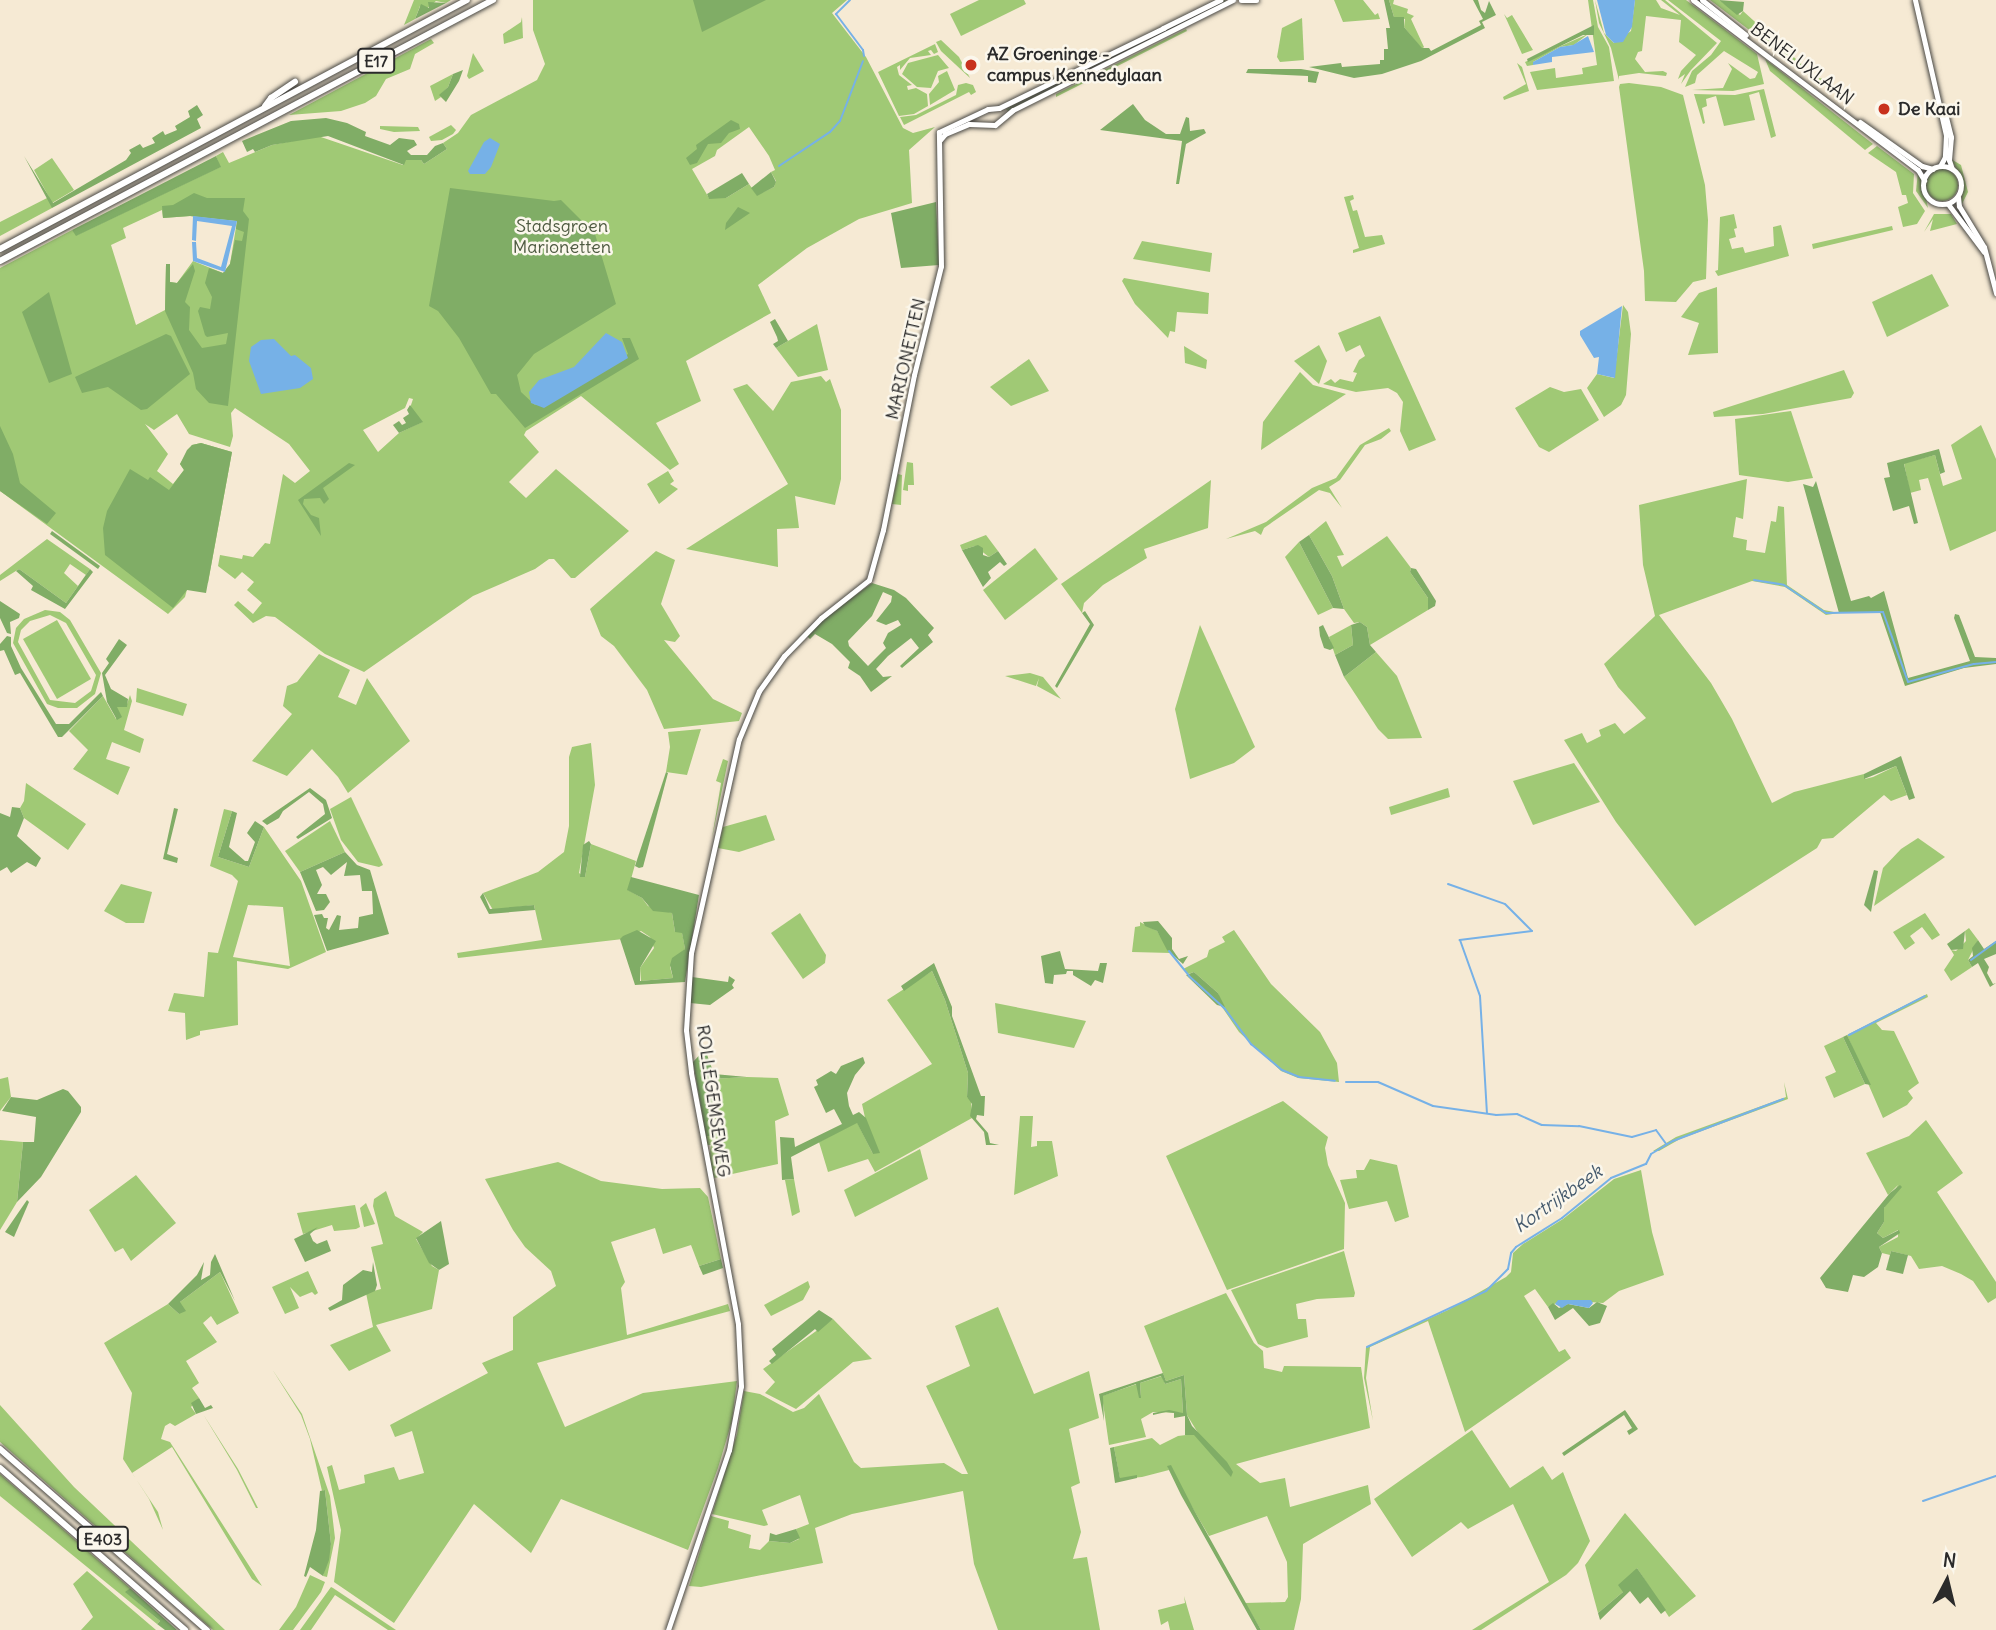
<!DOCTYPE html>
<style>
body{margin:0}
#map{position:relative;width:1996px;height:1630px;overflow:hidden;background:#f6ead4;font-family:Delius,sans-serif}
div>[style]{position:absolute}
.green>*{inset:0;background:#a0c975}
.round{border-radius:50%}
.forest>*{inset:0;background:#80ad66}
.water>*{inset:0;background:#76b1e7}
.stream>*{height:2px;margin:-1px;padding:0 1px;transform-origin:1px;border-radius:1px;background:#76b1e7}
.roads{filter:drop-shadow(0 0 2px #494844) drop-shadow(0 0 2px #494844)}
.secondary>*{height:5px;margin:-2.5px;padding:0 2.5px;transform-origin:2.5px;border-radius:2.5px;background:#fff}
.primary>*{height:5px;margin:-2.5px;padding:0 2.5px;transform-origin:2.5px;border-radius:2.5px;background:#fff}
.primary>.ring{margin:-2.5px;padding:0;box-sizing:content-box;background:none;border:5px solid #fff;border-radius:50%}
.highway>*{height:6px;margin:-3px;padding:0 3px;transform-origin:3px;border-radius:3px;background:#fff}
.dots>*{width:19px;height:19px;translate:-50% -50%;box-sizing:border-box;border:4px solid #fbf7ec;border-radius:50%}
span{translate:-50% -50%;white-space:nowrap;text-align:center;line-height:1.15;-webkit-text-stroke:5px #fbf7ec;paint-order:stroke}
.shield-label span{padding:2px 5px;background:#fbf7ec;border:2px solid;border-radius:5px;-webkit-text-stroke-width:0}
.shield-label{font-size:16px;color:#2b2b2b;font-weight:700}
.poi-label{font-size:18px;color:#2b2b2b;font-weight:700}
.left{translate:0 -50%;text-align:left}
.street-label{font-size:18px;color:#2b2b2b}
.park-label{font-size:18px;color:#4e5a41}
.water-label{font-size:19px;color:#455a6d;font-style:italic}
.north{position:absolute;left:1912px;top:1546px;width:70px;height:70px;-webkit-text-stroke:5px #fbf7ec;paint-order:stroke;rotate:7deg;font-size:19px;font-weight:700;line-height:28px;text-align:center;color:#2b2b2b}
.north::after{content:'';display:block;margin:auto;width:24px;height:32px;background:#2b2b2b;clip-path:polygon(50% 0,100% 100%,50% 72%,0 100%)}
</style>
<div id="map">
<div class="green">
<div style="clip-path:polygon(414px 0,451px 0,446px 3px,436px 1px,426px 9px,420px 6px,415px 19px,404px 25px)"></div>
<div style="clip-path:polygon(evenodd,533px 0,847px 0,832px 13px,866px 57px,903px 128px,913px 133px,935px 127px,909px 150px,912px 203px,859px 219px,807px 248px,758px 285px,771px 313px,686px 361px,701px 401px,656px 423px,679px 464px,670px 470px,581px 396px,526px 431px,524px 435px,539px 452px,509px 482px,526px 498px,556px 469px,629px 531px,575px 578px,571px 578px,554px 559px,549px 559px,535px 569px,473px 596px,364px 672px,325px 654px,275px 617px,266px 616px,253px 623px,234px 605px,238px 601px,253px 614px,262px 603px,247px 590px,254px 582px,242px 572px,235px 579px,218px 566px,220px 555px,242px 559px,243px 555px,253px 557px,265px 543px,270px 544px,283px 474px,295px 483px,310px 471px,289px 444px,235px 408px,231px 413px,233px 436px,230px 447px,189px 434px,177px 414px,154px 430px,145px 424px,168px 454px,157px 471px,173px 484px,184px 470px,180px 464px,192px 445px,201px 443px,232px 452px,208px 583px,189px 582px,185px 597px,168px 614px,0 491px,0 268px,72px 230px,77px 235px,220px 167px,216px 156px,223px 152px,229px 163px,272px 145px,318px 136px,403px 165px,405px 160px,421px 160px,424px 164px,447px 149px,443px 143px,458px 133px,471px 115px,537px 80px,545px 64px,533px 30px,533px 0,749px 127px,769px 156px,775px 170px,771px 172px,776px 181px,774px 187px,757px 195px,749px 184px,726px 198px,709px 198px,692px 169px,715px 156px,717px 150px,749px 127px,533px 0,162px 210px,163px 218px,190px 216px,237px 221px,230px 264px,223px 273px,193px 261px,177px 283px,170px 282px,170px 264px,166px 264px,165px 310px,136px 325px,111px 245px,126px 238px,123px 228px,162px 210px,533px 0,409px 398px,413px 399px,410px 408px,422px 422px,399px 433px,378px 452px,363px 430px,405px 408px,409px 398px)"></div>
<div style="clip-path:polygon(979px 0,1024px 0,1026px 4px,961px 36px,950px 14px)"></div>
<div style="clip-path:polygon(1223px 0,1227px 1px,1008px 111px,1006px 109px)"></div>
<div style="clip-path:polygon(1334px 0,1363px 0,1375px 15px,1378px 13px,1380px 19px,1343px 22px)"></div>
<div style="clip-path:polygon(1389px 0,1394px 0,1393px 4px,1408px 9px,1407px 13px,1414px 16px,1411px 19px,1424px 47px,1422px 49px,1404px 27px,1405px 19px,1394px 17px)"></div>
<div style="clip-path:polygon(1588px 0,1593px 0,1598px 27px,1609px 47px,1614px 81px,1537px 90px,1530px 72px,1555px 68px,1556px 78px,1583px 74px,1582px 68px,1597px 65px)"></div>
<div style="clip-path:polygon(1595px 0,1604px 33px,1614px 43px,1631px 31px,1635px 0,1656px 0,1661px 8px,1680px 15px,1661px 0,1665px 0,1717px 43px,1691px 70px,1681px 84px,1685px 74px,1678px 79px,1681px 71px,1696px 55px,1679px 42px,1681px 20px,1646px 16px,1642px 51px,1638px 52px,1635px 59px,1645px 72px,1663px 71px,1667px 73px,1666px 76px,1639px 73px,1619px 76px,1619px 80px,1611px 48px,1599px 23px)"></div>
<div style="clip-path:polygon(1668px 0,1686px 0,1757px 54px,1764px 84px,1733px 91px,1692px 90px,1723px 88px,1732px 69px,1728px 63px,1750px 79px,1755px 78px,1758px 72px,1724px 51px,1697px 75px,1695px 83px,1685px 87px,1692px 71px,1711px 55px,1721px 41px)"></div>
<div style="clip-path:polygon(1710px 0,1719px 0,1740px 15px,1743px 11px,1817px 78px,1827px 79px,1821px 85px)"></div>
<div style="clip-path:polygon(1504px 14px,1507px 18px,1512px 15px,1533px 50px,1522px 54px)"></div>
<div style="clip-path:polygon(522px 17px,523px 38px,504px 44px,503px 34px,521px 22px)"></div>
<div style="clip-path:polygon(1302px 18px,1304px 60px,1280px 62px,1277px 57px,1282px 28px)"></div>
<div style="clip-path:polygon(1186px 29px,1187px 31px,1056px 97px,1056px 94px)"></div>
<div style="clip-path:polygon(1588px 34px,1574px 45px,1560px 47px,1533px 62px,1533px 65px,1527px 66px,1525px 62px)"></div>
<div style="clip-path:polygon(431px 39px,434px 43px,415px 54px,410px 69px,386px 79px,376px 96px,365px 103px,341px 111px,289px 115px)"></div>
<div style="clip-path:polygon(941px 40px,959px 57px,970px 78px,941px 51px,936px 42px)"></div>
<div style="clip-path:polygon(935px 44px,938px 52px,934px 54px,931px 50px,928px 51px,931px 55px,910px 58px,900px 70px,900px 65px,897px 67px,899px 75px,912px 85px,907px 86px,908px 90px,916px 88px,927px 94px,928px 106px,914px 114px,899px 116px,878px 72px)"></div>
<div style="clip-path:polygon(473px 53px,484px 71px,469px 79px,467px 76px)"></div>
<div style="clip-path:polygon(938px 55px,949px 68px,938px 71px,931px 88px,917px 87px,902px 74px,908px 63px)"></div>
<div style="clip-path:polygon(1765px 59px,1873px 144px,1865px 150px,1770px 71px)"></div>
<div style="clip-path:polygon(1517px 63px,1522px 67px,1529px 91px,1504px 100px,1503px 97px,1526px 84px)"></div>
<div style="clip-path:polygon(947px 71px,955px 90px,930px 105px,929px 94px,939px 82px,938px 76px)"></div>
<div style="clip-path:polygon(453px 74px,448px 87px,440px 95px,441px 97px,435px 101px,430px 86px)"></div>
<div style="clip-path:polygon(966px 83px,973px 85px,976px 92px,971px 95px,969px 92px,904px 125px,900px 117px,916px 115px,956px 95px,958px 85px)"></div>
<div style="clip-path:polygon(1629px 83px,1661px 87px,1683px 95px,1705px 185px,1708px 220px,1706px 279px,1693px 282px,1676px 302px,1645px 301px,1644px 271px,1619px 87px,1620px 84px)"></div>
<div style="clip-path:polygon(1764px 89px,1776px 136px,1771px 138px,1759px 92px,1749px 95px,1755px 120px,1724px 126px,1716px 96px,1706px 99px,1707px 106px,1702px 108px,1705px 123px,1703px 124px,1694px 94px,1735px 95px)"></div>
<div style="clip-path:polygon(451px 125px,456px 130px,453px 134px,442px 140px,431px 141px,429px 137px)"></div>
<div style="clip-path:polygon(380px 126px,418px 127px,420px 131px,394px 132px,380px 129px)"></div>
<div style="clip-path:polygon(1877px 146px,1914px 174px,1913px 193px,1925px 211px,1917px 224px,1903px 227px,1898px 207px,1908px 203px,1906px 195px,1902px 195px,1896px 172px,1868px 153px)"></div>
<div style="clip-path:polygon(52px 158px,74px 190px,52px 203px,52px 208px,0 236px,0 222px,49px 197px,34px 170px)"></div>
<div style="clip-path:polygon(1951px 159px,1961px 165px,1968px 192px,1961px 206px,1963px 181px)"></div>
<div class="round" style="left:1926px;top:169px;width:32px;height:32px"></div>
<div style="clip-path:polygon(1918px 172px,1922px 179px,1928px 208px,1916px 191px)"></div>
<div style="clip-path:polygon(1353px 195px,1354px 199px,1350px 201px,1353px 211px,1357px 210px,1365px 237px,1382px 235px,1385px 244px,1353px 253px,1353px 250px,1359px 248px,1344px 197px)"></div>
<div style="clip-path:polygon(1734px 214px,1737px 228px,1734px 229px,1736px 237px,1729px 239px,1732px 249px,1743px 247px,1745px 253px,1774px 246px,1773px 227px,1781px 225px,1789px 256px,1718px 276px,1715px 271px,1718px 270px,1720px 217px)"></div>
<div style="clip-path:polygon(1934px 214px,1951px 214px,1957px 224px,1930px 231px,1933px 219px,1924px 232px)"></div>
<div style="clip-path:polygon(1892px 226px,1893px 230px,1813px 249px,1812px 244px)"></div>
<div style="clip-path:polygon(1142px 241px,1212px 253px,1210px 272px,1133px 259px)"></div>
<div style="clip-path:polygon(1932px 274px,1949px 306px,1887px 337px,1872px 302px)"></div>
<div style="clip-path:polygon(1124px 278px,1209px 293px,1208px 314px,1177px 312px,1175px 332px,1170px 331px,1168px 338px,1135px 304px,1122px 281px)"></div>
<div style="clip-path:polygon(1717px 287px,1718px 353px,1688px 355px,1699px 323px,1681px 317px,1699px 293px)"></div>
<div style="clip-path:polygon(1623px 305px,1628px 312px,1631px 334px,1626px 395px,1621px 405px,1604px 417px,1587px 388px,1597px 374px,1614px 378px)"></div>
<div style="clip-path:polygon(1380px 316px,1436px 440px,1409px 451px,1400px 431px,1403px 402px,1397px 393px,1388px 388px,1356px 392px,1323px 384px,1331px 379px,1335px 383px,1340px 379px,1353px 382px,1357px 373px,1353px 372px,1359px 360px,1365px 356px,1360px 345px,1346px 352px,1338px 333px)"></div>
<div style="clip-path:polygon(817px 324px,828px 370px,798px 377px,776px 348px)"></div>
<div style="clip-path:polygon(1319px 345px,1327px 361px,1319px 384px,1294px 361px)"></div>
<div style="clip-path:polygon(1184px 346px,1207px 360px,1206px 369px,1185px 363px)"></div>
<div style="clip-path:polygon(1029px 359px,1049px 391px,1011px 406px,990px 387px)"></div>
<div style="clip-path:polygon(1844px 370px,1854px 393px,1851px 398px,1763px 414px,1714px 417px,1713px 412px)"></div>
<div style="clip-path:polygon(1300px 372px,1313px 385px,1346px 394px,1261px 450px,1263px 422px)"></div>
<div style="clip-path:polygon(821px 376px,826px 382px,830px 379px,841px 410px,841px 479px,835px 505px,795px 496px,799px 528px,777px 529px,778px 567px,686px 549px,788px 484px,733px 389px,747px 384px,773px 411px,791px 382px)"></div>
<div style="clip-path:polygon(1550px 387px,1564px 392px,1581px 389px,1599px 420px,1549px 452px,1539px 447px,1515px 408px)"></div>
<div style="clip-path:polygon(1791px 411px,1813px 478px,1788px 482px,1739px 475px,1735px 419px)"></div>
<div style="clip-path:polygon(1981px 425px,1996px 459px,1996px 531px,1950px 551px,1928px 478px,1919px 480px,1921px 490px,1910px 493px,1904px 463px,1935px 455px,1943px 486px,1962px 479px,1951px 445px)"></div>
<div style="clip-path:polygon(1389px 428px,1391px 431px,1381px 439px,1365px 445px,1340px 480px,1329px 487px,1342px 508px,1330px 493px,1319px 490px,1264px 528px,1261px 535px,1255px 531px,1226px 539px,1266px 522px,1312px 488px,1336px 478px,1360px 445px)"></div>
<div style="clip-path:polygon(907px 462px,913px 463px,914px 485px,908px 485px,908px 491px,903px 490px)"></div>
<div style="clip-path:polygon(668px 471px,674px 481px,670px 484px,678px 489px,659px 504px,647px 484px)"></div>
<div style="clip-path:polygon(898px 474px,902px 475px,901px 505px,892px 504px)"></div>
<div style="clip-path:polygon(1747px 479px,1743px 519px,1736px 517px,1733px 537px,1747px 540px,1746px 550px,1765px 553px,1771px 521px,1776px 522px,1778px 506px,1784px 507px,1787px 585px,1824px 610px,1839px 613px,1826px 615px,1785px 587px,1752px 581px,1659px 615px,1711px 683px,1732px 719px,1772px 803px,1794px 792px,1864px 774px,1865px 779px,1873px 777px,1896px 766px,1907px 795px,1891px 801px,1884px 795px,1833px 838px,1822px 839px,1817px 848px,1695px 926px,1616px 822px,1564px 740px,1582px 733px,1587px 743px,1601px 736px,1599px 730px,1615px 723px,1624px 734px,1646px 718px,1618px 687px,1604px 664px,1655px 616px,1643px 565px,1639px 505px)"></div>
<div style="clip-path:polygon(1211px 480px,1208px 528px,1144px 549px,1147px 558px,1103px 585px,1084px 603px,1082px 613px,1061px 584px)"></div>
<div style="clip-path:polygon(1326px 521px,1344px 555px,1337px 556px,1342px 567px,1387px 536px,1411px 568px,1410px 572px,1428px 598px,1428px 610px,1370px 645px,1367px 627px,1360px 622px,1354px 623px,1344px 609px,1332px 576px,1309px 535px)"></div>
<div style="clip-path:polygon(986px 535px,998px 551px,989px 557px,975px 546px,962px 550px,960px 545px)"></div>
<div style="clip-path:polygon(47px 539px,90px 569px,86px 575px,70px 564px,64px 573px,78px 586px,66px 603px,19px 569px,0 581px,0 575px)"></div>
<div style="clip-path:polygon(1299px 542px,1333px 608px,1318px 615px,1285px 557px)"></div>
<div style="clip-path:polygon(1035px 548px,1058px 579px,1005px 620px,983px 590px)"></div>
<div style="clip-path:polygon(656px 551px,675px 560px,661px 604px,680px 636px,675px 642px,664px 640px,713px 699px,742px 713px,739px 721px,664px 729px,647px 690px,614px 646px,601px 636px,590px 609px)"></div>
<div style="clip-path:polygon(evenodd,45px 610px,60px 612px,70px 620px,101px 673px,95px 694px,77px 708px,58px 708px,47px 704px,13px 643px,16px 628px,24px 619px,45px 610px,50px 615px,66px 623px,96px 675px,91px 691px,75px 703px,50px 700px,18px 642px,21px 630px,30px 621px,50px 615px)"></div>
<div style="clip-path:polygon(57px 620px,91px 679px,57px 699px,23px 639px)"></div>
<div style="clip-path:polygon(1200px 625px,1255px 747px,1234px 763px,1190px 779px,1175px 709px)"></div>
<div style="clip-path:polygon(1351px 625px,1353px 645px,1335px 655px,1329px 637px)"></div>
<div style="clip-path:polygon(1376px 652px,1397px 676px,1422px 738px,1388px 739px,1378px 729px,1344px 677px)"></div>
<div style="clip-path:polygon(319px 654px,350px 670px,338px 697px,356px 705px,367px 678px,410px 741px,348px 793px,338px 777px,312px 749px,287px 776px,252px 761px,292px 714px,283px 706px,287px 686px,297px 682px)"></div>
<div style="clip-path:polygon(1030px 673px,1043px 677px,1061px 699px,1037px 686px,1039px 678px,1036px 686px,1005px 676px)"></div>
<div style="clip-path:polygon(137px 688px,187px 704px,183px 716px,136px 702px)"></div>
<div style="clip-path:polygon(130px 695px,132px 701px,124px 730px,144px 739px,140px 753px,112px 742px,106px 759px,130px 767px,118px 795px,73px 769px,88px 750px,69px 731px,103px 696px,116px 719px,117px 707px,126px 707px)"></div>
<div style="clip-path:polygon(701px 729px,687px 775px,666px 772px,670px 747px,668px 732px)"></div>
<div style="clip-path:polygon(591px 743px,595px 785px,579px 873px,585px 877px,591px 844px,636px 861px,628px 890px,642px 898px,648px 906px,672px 913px,675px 932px,682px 932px,685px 949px,670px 967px,673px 978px,641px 981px,640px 968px,654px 948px,650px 937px,641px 931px,623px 939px,458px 958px,457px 953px,542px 940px,534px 905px,493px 910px,483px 893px,538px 872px,564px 852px,569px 826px,569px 757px,572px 747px)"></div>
<div style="clip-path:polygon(723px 759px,728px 761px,712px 838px,721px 783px,716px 781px)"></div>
<div style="clip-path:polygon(1574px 763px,1600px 802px,1533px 825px,1513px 781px)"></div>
<div style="clip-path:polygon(26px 783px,86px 824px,68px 850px,24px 818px,20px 808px,24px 801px)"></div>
<div style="clip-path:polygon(1448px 788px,1450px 797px,1391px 815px,1389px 807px)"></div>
<div style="clip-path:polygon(351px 797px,383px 865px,379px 867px,358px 862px,341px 840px,330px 809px)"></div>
<div style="clip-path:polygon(evenodd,224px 809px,232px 811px,218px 857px,249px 867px,264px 827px,301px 881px,326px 952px,288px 969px,237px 961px,238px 1025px,200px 1031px,200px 1035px,186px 1040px,185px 1013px,168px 1011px,174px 993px,204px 997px,208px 952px,218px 953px,238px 881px,232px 875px,210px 866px,224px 809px,248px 905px,283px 907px,290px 966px,233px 957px,248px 905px)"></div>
<div style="clip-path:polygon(766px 815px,775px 840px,739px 852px,718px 848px,723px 827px)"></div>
<div style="clip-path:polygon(330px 821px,345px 852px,300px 872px,285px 851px)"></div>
<div style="clip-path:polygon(1918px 838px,1945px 857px,1874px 906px,1883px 868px,1901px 849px)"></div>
<div style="clip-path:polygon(121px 884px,152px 892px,144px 923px,126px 923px,104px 911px)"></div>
<div style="clip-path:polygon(800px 913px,826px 955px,825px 963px,803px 979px,771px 933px)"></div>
<div style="clip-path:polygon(1925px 913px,1940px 935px,1932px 940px,1922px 927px,1910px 936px,1915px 943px,1905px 950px,1893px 932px)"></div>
<div style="clip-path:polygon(1140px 922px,1157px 931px,1171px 953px,1132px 952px,1135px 927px,1140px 926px)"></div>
<div style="clip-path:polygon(1969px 928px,1978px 940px,1968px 960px,1972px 967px,1951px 981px,1944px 970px,1954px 955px,1951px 950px,1956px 951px,1966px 941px,1965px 931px)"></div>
<div style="clip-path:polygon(1234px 930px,1271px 984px,1320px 1032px,1337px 1063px,1339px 1082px,1298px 1078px,1281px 1071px,1239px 1032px,1222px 1007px,1218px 993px,1194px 972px,1188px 974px,1183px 969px,1207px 957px,1209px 950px,1225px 942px,1222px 937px)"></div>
<div style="clip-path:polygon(932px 971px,945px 1000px,968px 1073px,967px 1097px,971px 1099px,972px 1118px,875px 1172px,868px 1159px,828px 1172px,819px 1142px,857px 1122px,873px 1154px,862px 1104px,932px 1064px,887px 1000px)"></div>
<div style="clip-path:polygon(1927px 994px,1928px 997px,1876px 1023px,1882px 1030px,1894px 1031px,1919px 1083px,1908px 1091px,1913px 1098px,1907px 1105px,1883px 1118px,1847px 1035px)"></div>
<div style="clip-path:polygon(995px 1003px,1086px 1021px,1074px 1048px,998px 1033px)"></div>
<div style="clip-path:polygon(1843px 1037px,1865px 1084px,1834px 1098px,1825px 1077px,1836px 1072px,1824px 1046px)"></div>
<div style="clip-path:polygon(8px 1077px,11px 1097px,0 1111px,0 1079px)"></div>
<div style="clip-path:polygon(747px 1077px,778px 1078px,789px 1115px,775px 1121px,778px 1164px,714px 1178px,709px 1158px,711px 1145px,707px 1145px,706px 1136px,710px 1136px,715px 1095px,711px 1079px)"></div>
<div style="clip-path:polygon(1784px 1082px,1788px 1099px,1680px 1139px,1659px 1151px,1653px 1151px,1676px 1137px,1786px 1097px)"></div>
<div style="clip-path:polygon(1283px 1101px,1328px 1137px,1325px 1148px,1328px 1165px,1345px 1203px,1344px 1249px,1227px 1290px,1166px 1156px)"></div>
<div style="clip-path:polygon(1020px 1116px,1033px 1116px,1031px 1147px,1037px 1146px,1037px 1141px,1052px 1141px,1058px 1176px,1014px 1195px)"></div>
<div style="clip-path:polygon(1926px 1120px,1963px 1173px,1937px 1192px,1996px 1282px,1996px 1298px,1988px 1303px,1973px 1281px,1961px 1274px,1942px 1266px,1919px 1269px,1911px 1256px,1891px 1251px,1890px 1255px,1882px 1253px,1879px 1247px,1898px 1237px,1898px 1230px,1883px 1238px,1877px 1233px,1884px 1222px,1884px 1208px,1898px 1185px,1888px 1195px,1866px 1153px,1909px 1136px)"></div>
<div style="clip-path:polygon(0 1140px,23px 1142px,17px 1202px,0 1230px)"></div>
<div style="clip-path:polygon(920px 1149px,928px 1179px,855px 1217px,844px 1190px)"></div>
<div style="clip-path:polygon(1370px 1159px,1397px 1165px,1409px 1217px,1395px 1222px,1387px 1201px,1349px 1209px,1340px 1180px,1357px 1178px,1356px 1170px,1364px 1170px)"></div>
<div style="clip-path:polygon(558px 1162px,601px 1181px,662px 1189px,700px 1188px,708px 1197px,721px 1259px,699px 1266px,691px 1245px,663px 1254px,655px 1228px,611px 1242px,625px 1282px,621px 1288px,627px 1335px,728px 1304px,730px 1311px,537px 1363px,565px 1427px,643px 1393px,737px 1381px,732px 1421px,718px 1468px,688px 1550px,561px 1499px,531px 1553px,474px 1504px,394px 1623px,334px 1582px,341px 1530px,327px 1467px,332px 1465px,339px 1490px,365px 1483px,364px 1475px,394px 1467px,399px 1480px,424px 1473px,412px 1431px,395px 1437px,390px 1425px,488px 1373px,482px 1363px,513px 1350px,513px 1317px,556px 1286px,551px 1271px,525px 1247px,513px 1230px,485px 1179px)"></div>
<div style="clip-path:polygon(1641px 1170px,1652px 1232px,1664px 1275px,1619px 1291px,1603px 1303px,1563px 1300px,1548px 1307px,1535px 1289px,1524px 1296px,1559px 1352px,1565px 1349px,1571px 1358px,1465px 1432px,1428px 1321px,1370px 1347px,1366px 1378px,1373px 1421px,1364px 1378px,1366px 1347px,1448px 1310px,1506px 1277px,1511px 1272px,1513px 1253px,1523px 1244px,1563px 1219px,1614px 1179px)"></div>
<div style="clip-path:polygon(136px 1175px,176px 1223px,131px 1261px,123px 1248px,115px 1252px,89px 1210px)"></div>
<div style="clip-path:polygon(794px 1179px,800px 1212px,792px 1216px,785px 1180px)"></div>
<div style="clip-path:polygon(386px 1191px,395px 1216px,423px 1232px,416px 1239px,432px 1266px,439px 1270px,432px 1309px,376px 1325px,391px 1351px,349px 1371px,330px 1345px,373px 1327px,366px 1293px,381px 1289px,371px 1247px,383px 1244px,373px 1206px,374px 1199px)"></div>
<div style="clip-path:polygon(366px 1203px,375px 1224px,364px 1227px,360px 1208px)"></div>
<div style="clip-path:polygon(355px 1205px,360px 1227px,356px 1229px,334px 1231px,332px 1225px,303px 1234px,297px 1213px)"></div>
<div style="clip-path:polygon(1344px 1251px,1355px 1293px,1354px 1297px,1317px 1299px,1296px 1304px,1298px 1319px,1306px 1319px,1308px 1337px,1267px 1348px,1258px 1344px,1231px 1290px)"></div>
<div style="clip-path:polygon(308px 1271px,318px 1293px,315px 1295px,312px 1292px,300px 1297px,290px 1287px,299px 1308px,285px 1314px,272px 1287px)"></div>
<div style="clip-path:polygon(220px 1272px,239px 1313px,217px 1325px,211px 1316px,203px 1323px,217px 1342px,186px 1361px,199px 1383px,192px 1388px,199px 1398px,191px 1407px,196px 1414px,175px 1426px,170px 1423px,165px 1426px,161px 1439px,170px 1442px,262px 1586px,252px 1579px,172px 1447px,132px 1473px,158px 1512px,163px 1530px,149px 1499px,123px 1459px,132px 1393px,104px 1343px,168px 1304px,179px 1314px,180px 1302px)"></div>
<div style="clip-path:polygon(808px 1281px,810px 1287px,803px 1300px,771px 1316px,764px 1305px)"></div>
<div style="clip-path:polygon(1226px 1293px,1254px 1343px,1263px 1351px,1264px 1368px,1282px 1372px,1284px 1366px,1361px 1367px,1370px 1428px,1236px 1464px,1260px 1483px,1285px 1478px,1290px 1507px,1368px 1485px,1371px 1504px,1303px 1544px,1301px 1599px,1294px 1630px,1261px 1630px,1245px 1603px,1285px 1602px,1288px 1597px,1287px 1562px,1267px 1516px,1209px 1536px,1168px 1466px,1169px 1470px,1142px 1477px,1120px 1479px,1114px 1447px,1152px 1438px,1160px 1445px,1178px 1436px,1194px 1434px,1206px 1446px,1187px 1415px,1184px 1375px,1166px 1381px,1144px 1326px)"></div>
<div style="clip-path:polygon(998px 1307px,1034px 1394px,1089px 1371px,1099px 1418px,1069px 1429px,1080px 1483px,1071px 1487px,1081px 1532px,1073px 1559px,1087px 1557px,1100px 1630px,998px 1630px,974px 1564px,963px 1491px,852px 1514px,815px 1528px,823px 1563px,701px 1587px,689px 1586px,711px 1516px,729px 1521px,728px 1528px,751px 1535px,749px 1548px,760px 1550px,769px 1541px,790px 1543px,799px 1539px,796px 1529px,809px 1524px,800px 1495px,762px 1510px,768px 1525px,764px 1526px,712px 1514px,737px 1434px,744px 1391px,760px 1394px,793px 1412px,804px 1408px,819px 1394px,854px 1462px,861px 1468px,944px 1463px,962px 1474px,968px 1474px,926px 1386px,970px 1366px,955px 1326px)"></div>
<div style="clip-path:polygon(833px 1319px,872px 1359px,853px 1362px,796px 1409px,765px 1393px,775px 1382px,763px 1369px)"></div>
<div style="clip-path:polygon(272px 1369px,302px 1414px,330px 1496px,335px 1538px,327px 1577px,323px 1576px,331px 1544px,325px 1490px,322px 1491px,310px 1439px,301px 1415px)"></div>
<div style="clip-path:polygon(1162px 1376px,1165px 1384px,1181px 1379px,1183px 1413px,1153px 1412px,1141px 1419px,1146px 1437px,1109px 1445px,1102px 1396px,1137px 1384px,1141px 1398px,1140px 1383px)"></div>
<div style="clip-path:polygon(0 1405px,74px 1487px,225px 1630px,213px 1630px,0 1442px)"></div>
<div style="clip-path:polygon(203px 1414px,238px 1469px,258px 1508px,256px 1508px,237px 1470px)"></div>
<div style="clip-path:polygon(1472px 1430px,1510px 1488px,1543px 1466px,1552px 1480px,1563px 1472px,1590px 1541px,1578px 1563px,1566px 1575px,1481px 1630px,1472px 1630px,1549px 1582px,1513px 1504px,1468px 1529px,1461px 1522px,1412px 1557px,1374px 1499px)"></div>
<div style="clip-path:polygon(0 1474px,130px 1588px,126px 1592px,160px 1621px,157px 1624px,0 1496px)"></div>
<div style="clip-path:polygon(1625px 1513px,1696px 1596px,1669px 1617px,1637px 1568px,1623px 1592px,1598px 1613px,1585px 1565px)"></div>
<div style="clip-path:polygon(87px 1571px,156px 1630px,81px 1630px,93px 1617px,73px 1584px)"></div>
<div style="clip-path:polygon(310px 1575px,325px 1582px,321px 1592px,293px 1630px,279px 1630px,296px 1607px)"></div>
<div style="clip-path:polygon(331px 1587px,333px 1588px,396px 1630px,388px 1630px,335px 1595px,311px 1630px,300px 1630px)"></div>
<div style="clip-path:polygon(1184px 1596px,1194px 1630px,1170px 1630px,1168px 1621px,1161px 1625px,1158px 1610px,1185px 1603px)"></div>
</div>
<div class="forest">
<div style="clip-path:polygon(693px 0,766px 0,702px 32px)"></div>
<div style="clip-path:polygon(1384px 0,1389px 0,1394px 17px,1404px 17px,1404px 27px,1422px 48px,1429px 48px,1431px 51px,1481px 25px,1479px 21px,1483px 19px,1473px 0,1478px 0,1481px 10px,1485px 13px,1489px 1px,1496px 15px,1482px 22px,1485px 28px,1421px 61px,1382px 74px,1354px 78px,1309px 67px,1341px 63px,1342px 67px,1380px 64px,1380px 60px,1384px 60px,1384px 49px,1388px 49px,1386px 28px,1390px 28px)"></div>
<div style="clip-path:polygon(1719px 0,1744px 2px,1743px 11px,1737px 15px)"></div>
<div style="clip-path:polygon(428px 2px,446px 3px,415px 19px,421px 4px,429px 8px)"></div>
<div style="clip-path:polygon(1594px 25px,1594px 35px,1583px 35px,1528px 62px,1527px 59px)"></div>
<div style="clip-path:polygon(1248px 69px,1301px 69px,1319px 72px,1316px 83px,1308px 82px,1308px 76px,1246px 73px)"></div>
<div style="clip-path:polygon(463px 70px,459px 81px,446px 102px,439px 95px,448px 87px,453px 74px)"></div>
<div style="clip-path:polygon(1133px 104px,1145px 120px,1166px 134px,1180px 134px,1186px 117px,1189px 118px,1190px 131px,1204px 129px,1206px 133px,1186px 144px,1179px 184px,1176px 184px,1182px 141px,1100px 130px)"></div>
<div style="clip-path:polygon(197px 105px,203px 115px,197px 119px,201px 128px,52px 208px,24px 156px,53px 203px,126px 160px,131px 153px,129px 150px,140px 144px,143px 148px,155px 143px,152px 138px,163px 131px,165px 135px,177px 130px,175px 126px,190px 117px,188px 111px)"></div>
<div style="clip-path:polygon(326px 118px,347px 123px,366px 132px,365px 136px,390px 145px,399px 138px,414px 140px,417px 145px,407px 151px,411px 155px,427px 155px,435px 146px,443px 143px,447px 149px,424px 164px,421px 160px,406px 160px,404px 165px,328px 136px,272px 145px,255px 152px,253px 149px,247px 152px,242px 141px,291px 121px)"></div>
<div style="clip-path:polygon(731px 120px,739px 124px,740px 129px,729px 133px,721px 143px,708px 144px,697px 163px,690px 165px,686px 158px,697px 149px,696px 145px)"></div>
<div style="clip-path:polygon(216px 156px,221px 167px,76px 236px,72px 230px)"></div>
<div style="clip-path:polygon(771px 172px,776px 182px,774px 187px,757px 196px,751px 188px)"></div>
<div style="clip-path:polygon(742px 173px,749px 184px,726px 198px,709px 199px,707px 194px)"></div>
<div style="clip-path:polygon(450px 188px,554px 201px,561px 200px,595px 234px,616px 304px,534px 354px,517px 375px,521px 392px,535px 405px,628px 354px,622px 338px,630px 338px,639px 359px,525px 428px,496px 394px,491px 394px,459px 338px,438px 311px,429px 306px)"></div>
<div style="clip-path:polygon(194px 193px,207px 198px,245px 198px,243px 211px,249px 219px,228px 406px,209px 403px,196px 389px,193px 373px,165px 311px,166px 264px,170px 264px,170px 282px,177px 283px,193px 264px,195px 271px,185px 302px,190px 307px,189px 330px,202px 348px,226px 344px,228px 333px,207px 337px,205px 335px,198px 311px,200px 307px,210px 309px,212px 297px,205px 283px,209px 268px,223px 273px,230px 264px,235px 240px,242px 241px,244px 232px,236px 229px,237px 221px,190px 216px,163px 218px,162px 206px,173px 205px)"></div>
<div style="clip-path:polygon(936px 202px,939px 265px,901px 268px,891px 213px)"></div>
<div style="clip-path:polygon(738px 207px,750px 213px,725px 230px,726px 223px)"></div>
<div style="clip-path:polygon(49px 292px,72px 374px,49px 383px,22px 312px)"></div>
<div style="clip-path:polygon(775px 319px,788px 341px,776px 348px,773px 344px,778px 341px,777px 337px,770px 322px)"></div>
<div style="clip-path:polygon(166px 334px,171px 336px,190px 374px,147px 409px,141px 410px,108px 387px,82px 393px,75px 377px)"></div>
<div style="clip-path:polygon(410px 405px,423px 422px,399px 433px,393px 425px,399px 421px,402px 425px,406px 423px,403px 418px,409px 414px,407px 410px)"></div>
<div style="clip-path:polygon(0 426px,13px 454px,20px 483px,56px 513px,47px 524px,0 491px)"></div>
<div style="clip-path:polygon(201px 443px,232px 452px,206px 593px,187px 590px,173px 608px,105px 555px,103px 528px,107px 511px,130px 469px,148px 480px,150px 477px,169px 490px,184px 470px,180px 464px,187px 450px,192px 445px)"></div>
<div style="clip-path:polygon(1939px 449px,1945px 472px,1940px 474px,1935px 455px,1904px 464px,1918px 523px,1914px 524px,1909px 506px,1893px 511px,1884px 478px,1890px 477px,1887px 463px)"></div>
<div style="clip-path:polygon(349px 463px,355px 465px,323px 488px,329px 499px,324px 504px,320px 498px,304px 499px,303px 504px,311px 515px,319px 518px,321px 536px,298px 500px)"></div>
<div style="clip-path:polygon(1816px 481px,1851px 601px,1869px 596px,1871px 598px,1884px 591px,1908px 678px,1970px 661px,1954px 618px,1955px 614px,1959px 615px,1975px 657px,1996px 658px,1996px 664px,1964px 668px,1905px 686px,1880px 612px,1839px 613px,1803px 484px,1813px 487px)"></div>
<div style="clip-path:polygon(52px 531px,100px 566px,98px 569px,50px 534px)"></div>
<div style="clip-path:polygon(1309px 535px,1332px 576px,1344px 609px,1333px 608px,1299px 542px)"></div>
<div style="clip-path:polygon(978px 545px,983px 548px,983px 555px,989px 557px,998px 551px,1007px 564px,1004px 566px,1000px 562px,988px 572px,991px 578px,983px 587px,962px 550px)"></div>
<div style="clip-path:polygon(1411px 568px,1416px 569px,1436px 601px,1435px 606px,1428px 610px,1428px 598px,1410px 572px)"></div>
<div style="clip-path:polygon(19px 569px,66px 603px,90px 569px,93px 572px,65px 609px,31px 590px,33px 586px,16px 571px)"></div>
<div style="clip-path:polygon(evenodd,872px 583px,894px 590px,906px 598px,934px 628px,928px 635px,933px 642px,902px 668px,900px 666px,919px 648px,911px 638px,888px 656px,876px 669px,883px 677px,892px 676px,871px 692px,860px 676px,848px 668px,850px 662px,832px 644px,815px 634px,810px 639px,807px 636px,826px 617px,872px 583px,883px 592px,892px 596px,891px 602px,876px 621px,886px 625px,898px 620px,901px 625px,888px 633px,883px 643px,886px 648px,868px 666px,849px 646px,848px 641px,872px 616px,883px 592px)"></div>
<div style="clip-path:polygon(0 601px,20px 614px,19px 618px,10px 622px,11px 634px,7px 633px,0 618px)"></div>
<div style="clip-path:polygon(1085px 611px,1094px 625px,1057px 688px,1055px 686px,1090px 624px,1082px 613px)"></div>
<div style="clip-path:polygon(1360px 622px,1367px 627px,1370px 645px,1376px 652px,1344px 677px,1335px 655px,1353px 645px,1351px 625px)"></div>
<div style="clip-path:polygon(1323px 625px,1334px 648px,1330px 650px,1324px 648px,1320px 636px,1319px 627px)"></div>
<div style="clip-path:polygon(7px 636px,11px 637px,11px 646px,21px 668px,56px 724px,69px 724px,101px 692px,103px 696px,62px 737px,58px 737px,20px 673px,15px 675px,4px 650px,0 651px,0 644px)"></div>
<div style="clip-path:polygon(119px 639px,127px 645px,105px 675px,111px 689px,128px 699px,127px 707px,117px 707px,122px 717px,117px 720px,107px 702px,102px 673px,109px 663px,106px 659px)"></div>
<div style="clip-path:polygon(1901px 756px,1915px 798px,1909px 800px,1896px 766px,1864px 779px,1864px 774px)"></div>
<div style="clip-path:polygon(666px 772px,668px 773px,643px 867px,639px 868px,635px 866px)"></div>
<div style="clip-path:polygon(310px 788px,326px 800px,332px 818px,298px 839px,296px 837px,325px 814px,323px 804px,309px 792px,283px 811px,279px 818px,267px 825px,262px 821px)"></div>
<div style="clip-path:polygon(12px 807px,20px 808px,24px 818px,17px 836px,41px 858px,36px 867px,27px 862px,11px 873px,7px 867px,0 871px,0 813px,10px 817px)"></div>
<div style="clip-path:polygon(174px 808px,178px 809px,167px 854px,178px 858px,177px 863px,163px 859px)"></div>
<div style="clip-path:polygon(232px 811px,237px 813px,229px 847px,245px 861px,248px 861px,255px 842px,247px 833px,255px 821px,264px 827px,249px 867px,218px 857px)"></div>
<div style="clip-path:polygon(589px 841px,591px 844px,585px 877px,580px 877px,583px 845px)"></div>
<div style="clip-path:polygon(345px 852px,357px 865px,370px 870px,389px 934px,327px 951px,314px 915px,322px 914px,324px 918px,328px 918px,326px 928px,329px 930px,337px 915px,341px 916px,339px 930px,358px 928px,359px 917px,373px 914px,372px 891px,362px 891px,360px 875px,344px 876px,347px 862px,331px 875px,323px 867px,316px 870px,322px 885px,317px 894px,326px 894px,330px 902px,324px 910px,316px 911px,300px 872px)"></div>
<div style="clip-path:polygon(1874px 870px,1878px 871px,1871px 912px,1864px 905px)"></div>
<div style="clip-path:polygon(631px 877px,699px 895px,685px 982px,635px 985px,620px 939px,623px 936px,637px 930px,656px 941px,640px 968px,640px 981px,673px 978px,670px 965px,672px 958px,685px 949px,682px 933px,675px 932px,672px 913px,653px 911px,642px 898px,627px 890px)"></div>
<div style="clip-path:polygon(483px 893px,490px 909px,534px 905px,535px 910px,489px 914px,480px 897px)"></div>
<div style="clip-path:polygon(1158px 921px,1172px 938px,1172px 949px,1179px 959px,1188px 956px,1183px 964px,1167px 950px,1157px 931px,1145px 926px,1143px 922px)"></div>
<div style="clip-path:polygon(1965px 931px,1963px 949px,1951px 950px,1947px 944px)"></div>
<div style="clip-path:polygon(1978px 940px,1984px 949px,1996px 941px,1996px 954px,1984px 959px,1989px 967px,1987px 973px,1993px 984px,1996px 983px,1990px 987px,1978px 963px,1972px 967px,1968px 960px,1973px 956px,1972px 948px)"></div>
<div style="clip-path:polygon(1060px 951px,1065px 969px,1098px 971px,1100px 963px,1107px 963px,1103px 983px,1095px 980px,1091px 986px,1073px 975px,1073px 971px,1067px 971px,1066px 974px,1054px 975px,1053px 984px,1045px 983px,1041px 956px)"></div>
<div style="clip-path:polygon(934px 963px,952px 1007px,952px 1016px,981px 1096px,985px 1096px,984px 1116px,977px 1115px,976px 1119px,988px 1133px,990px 1143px,999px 1145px,986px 1145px,984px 1132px,970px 1116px,972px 1104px,967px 1097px,968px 1073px,945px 1000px,932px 971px,904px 991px,901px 986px)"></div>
<div style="clip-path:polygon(1194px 972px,1218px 993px,1225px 1007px,1217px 1005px,1186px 975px)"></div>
<div style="clip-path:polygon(729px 976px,735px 980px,732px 985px,734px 988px,710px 1005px,690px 1003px,692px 977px,728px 982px)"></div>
<div style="clip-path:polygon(1847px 1035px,1848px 1037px,1871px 1085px,1865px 1084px,1843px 1037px)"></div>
<div style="clip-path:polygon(705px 1049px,714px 1074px,747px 1077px,711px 1079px,715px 1114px,710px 1136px,706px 1136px,693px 1062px)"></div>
<div style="clip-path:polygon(863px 1057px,865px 1063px,855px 1075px,847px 1093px,849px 1106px,853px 1115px,859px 1112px,866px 1118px,880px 1153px,873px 1154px,857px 1123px,791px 1157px,794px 1179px,782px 1180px,780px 1137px,794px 1138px,795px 1147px,842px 1124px,834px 1109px,826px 1113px,814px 1087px,818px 1085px,816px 1080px,831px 1071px,836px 1074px,841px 1066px)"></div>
<div style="clip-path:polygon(63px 1089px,68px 1091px,81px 1107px,81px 1112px,41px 1177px,17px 1202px,23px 1142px,34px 1142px,36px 1117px,2px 1111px,11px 1097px,37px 1100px)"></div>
<div style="clip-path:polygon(1900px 1185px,1902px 1187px,1884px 1208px,1884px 1222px,1877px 1233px,1883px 1238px,1899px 1230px,1900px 1233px,1879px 1247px,1882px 1253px,1878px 1267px,1864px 1277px,1853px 1275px,1848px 1292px,1826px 1288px,1820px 1278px,1890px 1193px)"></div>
<div style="clip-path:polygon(27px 1200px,29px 1202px,14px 1237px,5px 1232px)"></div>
<div style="clip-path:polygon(441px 1221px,449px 1264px,439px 1270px,429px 1263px,416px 1238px)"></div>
<div style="clip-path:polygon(318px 1227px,310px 1234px,313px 1241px,317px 1244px,327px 1240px,331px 1251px,305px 1262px,294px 1239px)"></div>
<div style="clip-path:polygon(1891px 1251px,1908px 1255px,1903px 1274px,1886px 1270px)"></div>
<div style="clip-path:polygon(215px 1254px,235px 1301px,220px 1272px,180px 1302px,186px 1311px,179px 1314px,168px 1304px,197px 1275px,204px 1262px,201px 1280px,210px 1275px,211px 1262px)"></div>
<div style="clip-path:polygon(721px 1259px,723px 1268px,703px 1275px,699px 1266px)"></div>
<div style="clip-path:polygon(373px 1262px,377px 1285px,375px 1291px,330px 1311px,328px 1308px,342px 1300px,343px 1285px,363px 1270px,372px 1272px)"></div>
<div style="clip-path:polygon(1597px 1302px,1607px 1306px,1600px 1323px,1589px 1326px,1573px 1308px,1555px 1320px,1548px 1307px,1553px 1303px,1559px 1308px,1568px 1304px,1589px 1308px)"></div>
<div style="clip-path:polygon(819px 1310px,833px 1319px,818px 1332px,815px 1329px,772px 1364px,769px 1361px,776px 1355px,772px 1349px)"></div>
<div style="clip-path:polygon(1163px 1373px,1166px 1381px,1184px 1375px,1187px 1415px,1192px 1426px,1227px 1462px,1233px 1472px,1231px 1477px,1194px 1435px,1185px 1435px,1185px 1416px,1174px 1418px,1174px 1413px,1166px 1412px,1153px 1415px,1153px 1413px,1169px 1410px,1183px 1413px,1181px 1379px,1165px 1384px,1161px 1376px,1140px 1383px,1141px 1398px,1139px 1398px,1136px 1384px,1103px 1396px,1104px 1421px,1099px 1394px)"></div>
<div style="clip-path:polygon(199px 1398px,205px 1408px,211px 1405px,213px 1408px,196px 1414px,191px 1403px)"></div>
<div style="clip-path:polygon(1625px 1410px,1638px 1429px,1629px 1435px,1627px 1431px,1632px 1428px,1624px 1415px,1564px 1456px,1562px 1453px)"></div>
<div style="clip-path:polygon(1114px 1447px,1120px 1478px,1137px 1475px,1137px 1478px,1115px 1483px,1110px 1448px)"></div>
<div style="clip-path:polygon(1171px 1465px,1194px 1510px,1261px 1630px,1257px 1630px,1181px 1495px,1167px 1466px)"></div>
<div style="clip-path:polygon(325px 1490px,331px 1544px,329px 1560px,323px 1576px,310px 1567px,306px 1577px,304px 1576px,316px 1530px,320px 1491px)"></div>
<div style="clip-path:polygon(796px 1529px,800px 1538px,790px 1543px,769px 1541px,770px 1533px,776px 1535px)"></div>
<div style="clip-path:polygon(1637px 1568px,1666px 1610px,1661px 1614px,1648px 1597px,1640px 1604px,1630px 1591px,1600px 1620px,1598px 1613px,1623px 1592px,1618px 1585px)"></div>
<div style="clip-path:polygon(130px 1588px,177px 1630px,165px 1630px,157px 1624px,160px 1621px,125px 1592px)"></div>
</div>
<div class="water">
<div style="clip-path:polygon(1597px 0,1635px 0,1632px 27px,1623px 42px,1614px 43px,1606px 35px)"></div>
<div style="clip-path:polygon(1588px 36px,1594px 52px,1552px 57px,1552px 62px,1533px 65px,1533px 62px,1560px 47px,1573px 45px)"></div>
<div style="clip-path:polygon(490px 138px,500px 144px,491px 167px,485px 174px,470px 174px,468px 171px,484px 142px)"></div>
<div style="clip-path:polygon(193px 216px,237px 221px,225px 272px,193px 261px,192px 242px,196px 242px,197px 258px,221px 267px,232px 226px,197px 221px,196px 241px,192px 240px)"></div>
<div style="clip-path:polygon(1622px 306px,1615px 378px,1597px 374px,1599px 357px,1594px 358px,1580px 335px,1580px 331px)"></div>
<div style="clip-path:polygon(606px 333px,622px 342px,628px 358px,544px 408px,531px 403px,529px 392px,539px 380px,574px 367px)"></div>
<div style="clip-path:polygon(274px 339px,291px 356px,295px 355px,311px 368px,313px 379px,300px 388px,261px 394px,249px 361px,251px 347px,261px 340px)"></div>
<div style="clip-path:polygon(1558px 1300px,1591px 1300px,1593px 1303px,1589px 1308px,1568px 1304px,1562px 1308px,1555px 1304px)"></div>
</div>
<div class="stream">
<div style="left:850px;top:0;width:20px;rotate:135deg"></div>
<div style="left:836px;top:14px;width:45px;rotate:53.1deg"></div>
<div style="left:863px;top:50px;width:6px;rotate:81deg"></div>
<div style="left:779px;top:166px;width:61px;rotate:-33.7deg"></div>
<div style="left:830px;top:132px;width:15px;rotate:-48deg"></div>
<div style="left:840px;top:121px;width:64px;rotate:-69deg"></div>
<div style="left:1754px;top:580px;width:30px;rotate:9deg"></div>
<div style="left:1784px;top:585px;width:50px;rotate:33.7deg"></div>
<div style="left:1826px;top:613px;width:57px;rotate:-1deg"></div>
<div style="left:1883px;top:612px;width:74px;rotate:70.3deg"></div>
<div style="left:1908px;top:682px;width:68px;rotate:-15.3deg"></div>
<div style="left:1974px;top:664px;width:22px;rotate:-5deg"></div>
<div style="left:1448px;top:884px;width:60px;rotate:19.3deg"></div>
<div style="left:1505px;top:904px;width:38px;rotate:45deg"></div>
<div style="left:1532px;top:931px;width:73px;rotate:172.9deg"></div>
<div style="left:1460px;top:940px;width:59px;rotate:70.3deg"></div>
<div style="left:1480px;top:996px;width:117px;rotate:86.6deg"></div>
<div style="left:1169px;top:951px;width:32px;rotate:51deg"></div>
<div style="left:1189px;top:976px;width:49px;rotate:42.5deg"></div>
<div style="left:1225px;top:1009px;width:44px;rotate:53.4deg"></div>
<div style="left:1251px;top:1044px;width:40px;rotate:40deg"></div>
<div style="left:1282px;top:1070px;width:18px;rotate:22deg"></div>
<div style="left:1299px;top:1077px;width:36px;rotate:6deg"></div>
<div style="left:1971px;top:960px;width:31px;rotate:-36deg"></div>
<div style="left:1849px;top:1035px;width:85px;rotate:-27.2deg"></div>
<div style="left:1346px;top:1082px;width:32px"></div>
<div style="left:1378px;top:1082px;width:60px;rotate:23.6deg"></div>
<div style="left:1433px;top:1106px;width:64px;rotate:8.1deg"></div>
<div style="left:1496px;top:1115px;width:21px;rotate:-3deg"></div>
<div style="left:1517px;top:1114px;width:27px;rotate:24deg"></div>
<div style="left:1542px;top:1125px;width:37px;rotate:2deg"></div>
<div style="left:1579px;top:1126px;width:54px;rotate:11.7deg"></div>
<div style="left:1632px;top:1137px;width:25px;rotate:-16deg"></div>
<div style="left:1656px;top:1130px;width:17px;rotate:54deg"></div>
<div style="left:1367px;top:1347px;width:132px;rotate:-25.2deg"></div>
<div style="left:1486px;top:1291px;width:31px;rotate:-45deg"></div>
<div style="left:1508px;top:1269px;width:16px;rotate:-79deg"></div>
<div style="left:1511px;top:1253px;width:8px;rotate:-50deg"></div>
<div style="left:1516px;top:1247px;width:54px;rotate:-32.2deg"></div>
<div style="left:1562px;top:1218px;width:63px;rotate:-39.2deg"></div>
<div style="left:1611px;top:1178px;width:38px;rotate:-22deg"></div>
<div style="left:1646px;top:1164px;width:11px;rotate:-63deg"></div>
<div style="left:1651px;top:1154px;width:26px;rotate:-31deg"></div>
<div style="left:1673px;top:1141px;width:118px;rotate:-20.9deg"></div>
<div style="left:1923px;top:1501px;width:77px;rotate:-18.9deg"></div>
</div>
<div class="roads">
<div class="secondary">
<div style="left:1241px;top:0;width:15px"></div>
<div style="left:1693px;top:0;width:282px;rotate:37.1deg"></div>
<div style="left:1918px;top:170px;width:12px;rotate:59deg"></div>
<div style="left:1702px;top:0;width:56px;rotate:38.5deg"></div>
<div style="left:1163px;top:28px;width:64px;rotate:-26.2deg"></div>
<div style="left:1860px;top:122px;width:76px;rotate:35.4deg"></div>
<div style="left:1922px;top:166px;width:11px;rotate:15deg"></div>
<div style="left:940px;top:140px;width:8px;rotate:-50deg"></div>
<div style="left:945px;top:134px;width:26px;rotate:-23deg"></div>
<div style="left:969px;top:124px;width:26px;rotate:2deg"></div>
<div style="left:995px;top:125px;width:23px;rotate:-40deg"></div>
<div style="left:1013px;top:110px;width:246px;rotate:-26.6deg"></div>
<div style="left:668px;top:1630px;width:190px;rotate:-71.3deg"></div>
<div style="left:729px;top:1450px;width:65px;rotate:-79.4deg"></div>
<div style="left:741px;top:1386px;width:62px;rotate:-92.8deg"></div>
<div style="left:738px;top:1324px;width:256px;rotate:-100.6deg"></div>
<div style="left:691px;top:1072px;width:42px;rotate:-96.8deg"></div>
<div style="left:686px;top:1030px;width:77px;rotate:-86.3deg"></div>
<div style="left:691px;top:953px;width:219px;rotate:-77.4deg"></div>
<div style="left:739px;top:739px;width:52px;rotate:-67.4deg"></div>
<div style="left:759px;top:691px;width:43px;rotate:-54.5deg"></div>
<div style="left:784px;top:656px;width:53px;rotate:-45.8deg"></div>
<div style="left:821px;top:618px;width:61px;rotate:-38.4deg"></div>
<div style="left:869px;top:580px;width:52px;rotate:-74.4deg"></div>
<div style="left:883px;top:530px;width:158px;rotate:-78.7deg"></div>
<div style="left:914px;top:375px;width:112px;rotate:-76.1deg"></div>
<div style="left:941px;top:266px;width:134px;rotate:-90.9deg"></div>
<div style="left:939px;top:132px;width:54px;rotate:-25.1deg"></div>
<div style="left:988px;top:109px;width:11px;rotate:-5deg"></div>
<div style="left:999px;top:108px;width:183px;rotate:-25.9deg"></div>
</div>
<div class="primary">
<div style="left:1915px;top:0;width:139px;rotate:77.1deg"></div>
<div style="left:1946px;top:135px;width:22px;rotate:93deg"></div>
<div style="left:1945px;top:157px;width:10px;rotate:119deg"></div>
<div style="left:1946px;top:117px;width:21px;rotate:76deg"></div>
<div style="left:1951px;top:137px;width:23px;rotate:95deg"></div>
<div style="left:1949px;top:160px;width:9px;rotate:72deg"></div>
<div class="ring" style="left:1923px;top:166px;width:33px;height:33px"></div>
<div style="left:1958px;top:197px;width:9px;rotate:84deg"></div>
<div style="left:1959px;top:206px;width:48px;rotate:58.6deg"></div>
<div style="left:1984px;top:247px;width:48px;rotate:75.4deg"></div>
<div style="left:1948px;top:204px;width:60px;rotate:53.1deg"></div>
</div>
<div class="highway">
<div style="left:265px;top:106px;width:10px;rotate:-53deg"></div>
<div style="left:271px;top:98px;width:29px;rotate:-34deg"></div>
<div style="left:0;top:249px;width:529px;rotate:-28.07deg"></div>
<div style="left:0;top:261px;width:558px;rotate:-27.9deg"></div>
<div style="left:0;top:1449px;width:275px;rotate:41.2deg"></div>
<div style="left:0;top:1468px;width:246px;rotate:41.2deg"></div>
</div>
</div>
<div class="dots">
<div style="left:971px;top:65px;background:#c8321e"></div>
<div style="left:1884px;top:109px;background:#c8321e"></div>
</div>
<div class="shield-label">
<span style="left:376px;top:61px">E17</span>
<span style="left:103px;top:1539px">E403</span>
</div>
<div class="poi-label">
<span class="left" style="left:987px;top:65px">AZ Groeninge -<br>campus Kennedylaan</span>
<span class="left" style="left:1898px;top:109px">De Kaai</span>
</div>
<div class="street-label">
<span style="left:1802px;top:64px;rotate:37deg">BENELUXLAAN</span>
<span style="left:906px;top:359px;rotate:-77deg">MARIONETTEN</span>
<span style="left:713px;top:1101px;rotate:82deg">ROLLEGEMSEWEG</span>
</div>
<div class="park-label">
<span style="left:562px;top:237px">Stadsgroen<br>Marionetten</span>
</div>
<div class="water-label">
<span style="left:1558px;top:1199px;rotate:-35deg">Kortrijkbeek</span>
</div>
<div class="north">N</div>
</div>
